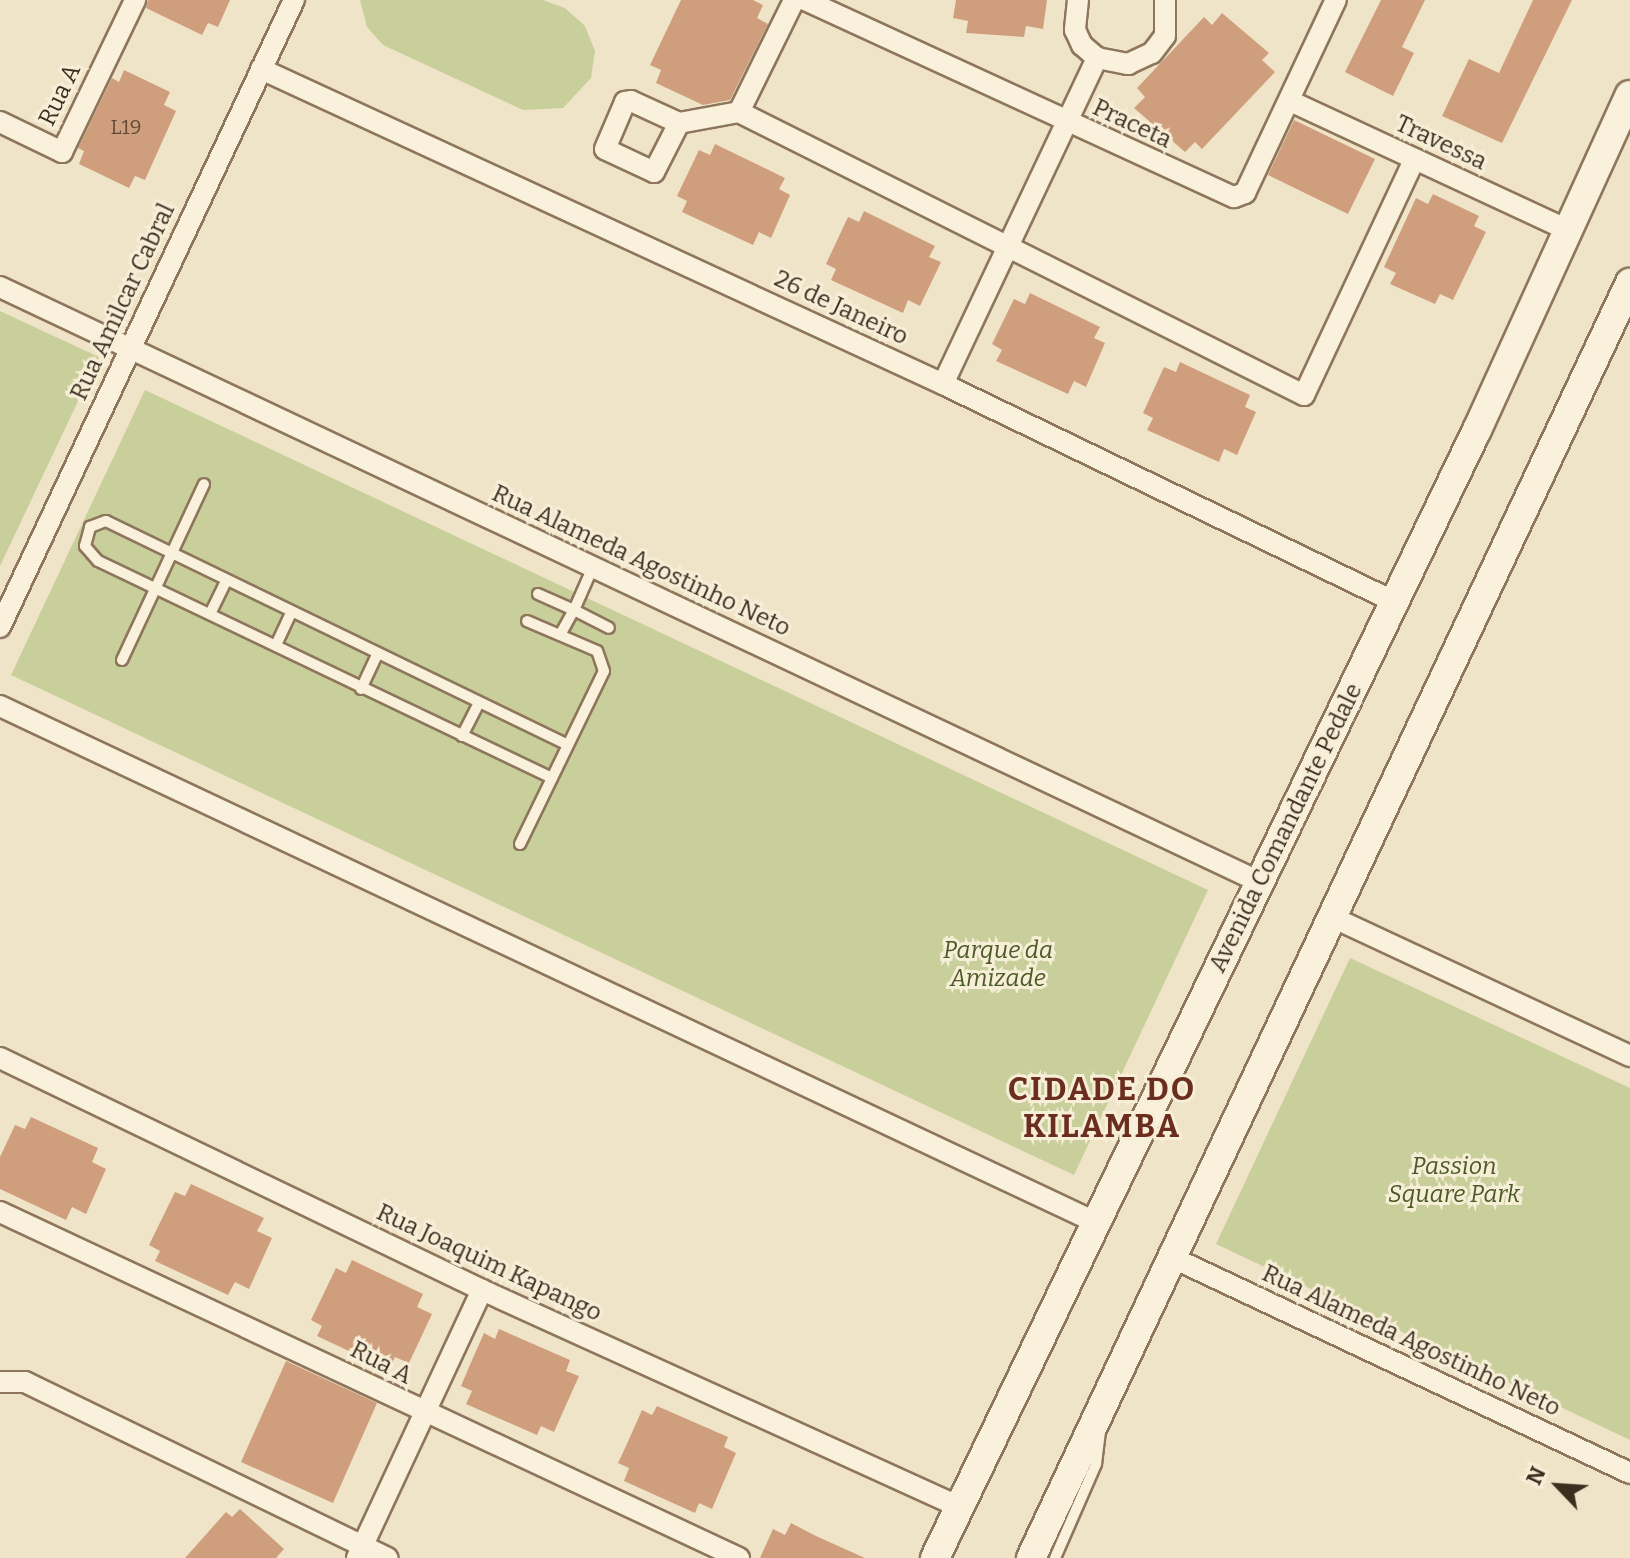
<!DOCTYPE html>
<style>
body{margin:0}
#map{position:relative;width:1630px;height:1558px;overflow:hidden;background:#f0e4c8;font-family:Bitter,serif}
div>[style]{position:absolute}
.green>*{inset:0;background:#c9cf9b}
.building>*{inset:0;background:#cf9f7d}
.roads{filter:drop-shadow(2px 0 #8d765c) drop-shadow(-2px 0 #8d765c) drop-shadow(0 2px #8d765c) drop-shadow(0 -2px #8d765c)}
.lane>*{height:10px;margin:-5px;padding:0 5px;transform-origin:5px;border-radius:5px;background:#faf1dc}
.street>*{height:20px;margin:-10px;padding:0 10px;transform-origin:10px;border-radius:10px;background:#faf1dc}
.secondary>*{height:28px;margin:-14px;padding:0 14px;transform-origin:14px;border-radius:14px;background:#faf1dc}
span{translate:-50% -50%;white-space:nowrap;text-align:center;line-height:1.15;-webkit-text-stroke:6px #f7eed8;paint-order:stroke}
.number-label{font-size:20px;color:#624a37}
.number-label span{-webkit-text-stroke-width:0}
.street-label{font-size:24px;color:#3d2e20}
.park-label{font-size:24px;color:#4d5a26;font-style:italic}
.district-label{font-size:32px;color:#6b2e1e;font-weight:700;letter-spacing:2px}
.north{position:absolute;left:1518px;top:1446px;width:80px;height:80px;-webkit-text-stroke:6px #f7eed8;paint-order:stroke;rotate:295deg;font-size:22px;font-weight:700;line-height:32px;text-align:center;color:#3d2e20}
.north::after{content:'';display:block;margin:auto;width:28px;height:36px;background:#3d2e20;clip-path:polygon(50% 0,100% 100%,50% 72%,0 100%)}
</style>
<div id="map">
<div class="green">
<i style="clip-path:polygon(360px 0,543px 0,565px 8px,585px 26px,595px 51px,591px 78px,563px 108px,523px 110px,383px 45px,367px 27px)"></i>
<i style="clip-path:polygon(0 311px,99px 357px,0 566px)"></i>
<i style="clip-path:polygon(145px 390px,1208px 890px,1074px 1175px,11px 675px)"></i>
<i style="clip-path:polygon(1350px 958px,1630px 1088px,1630px 1440px,1216px 1244px)"></i>
</div>
<div class="building">
<i style="clip-path:polygon(148px 0,230px 0,218px 27px,208px 23px,202px 35px,146px 8px)"></i>
<i style="clip-path:polygon(681px 0,753px 0,763px 5px,757px 18px,768px 24px,730px 100px,703px 105px,656px 83px,661px 70px,650px 65px)"></i>
<i style="clip-path:polygon(956px 0,1047px 0,1043px 29px,1026px 26px,1024px 37px,966px 33px,968px 21px,953px 18px)"></i>
<i style="clip-path:polygon(1381px 0,1425px 0,1402px 47px,1414px 53px,1393px 96px,1345px 72px)"></i>
<i style="clip-path:polygon(1533px 0,1572px 0,1502px 143px,1442px 116px,1469px 59px,1499px 73px)"></i>
<i style="clip-path:polygon(1222px 13px,1269px 53px,1262px 60px,1275px 72px,1202px 149px,1195px 142px,1185px 152px,1134px 108px,1145px 97px,1137px 88px,1204px 17px,1212px 25px)"></i>
<i style="clip-path:polygon(124px 70px,170px 92px,164px 105px,176px 111px,145px 180px,135px 176px,129px 188px,79px 164px,84px 151px,78px 148px,112px 78px,119px 82px)"></i>
<i style="clip-path:polygon(1294px 120px,1375px 159px,1348px 214px,1268px 175px)"></i>
<i style="clip-path:polygon(715px 144px,785px 178px,779px 189px,790px 195px,771px 238px,759px 232px,753px 245px,682px 212px,687px 201px,677px 196px,699px 150px,710px 155px)"></i>
<i style="clip-path:polygon(1433px 194px,1479px 216px,1474px 226px,1486px 232px,1453px 300px,1440px 294px,1435px 304px,1390px 284px,1396px 273px,1384px 267px,1416px 198px,1428px 204px)"></i>
<i style="clip-path:polygon(864px 211px,935px 246px,929px 257px,941px 262px,920px 306px,908px 300px,903px 313px,831px 280px,836px 269px,826px 264px,848px 217px,859px 222px)"></i>
<i style="clip-path:polygon(1030px 293px,1100px 327px,1094px 338px,1105px 343px,1086px 387px,1074px 381px,1068px 394px,996px 361px,1002px 350px,992px 344px,1014px 299px,1025px 304px)"></i>
<i style="clip-path:polygon(1180px 362px,1250px 395px,1245px 407px,1256px 412px,1237px 455px,1224px 449px,1219px 462px,1147px 430px,1153px 418px,1143px 413px,1164px 367px,1176px 372px)"></i>
<i style="clip-path:polygon(31px 1117px,98px 1148px,92px 1162px,106px 1169px,86px 1214px,72px 1207px,66px 1220px,0 1189px,0 1157px,15px 1125px,25px 1129px)"></i>
<i style="clip-path:polygon(191px 1184px,264px 1218px,257px 1231px,272px 1238px,249px 1289px,235px 1282px,228px 1295px,155px 1261px,160px 1251px,149px 1245px,175px 1192px,185px 1196px)"></i>
<i style="clip-path:polygon(352px 1260px,423px 1294px,417px 1307px,432px 1314px,409px 1363px,395px 1357px,389px 1370px,317px 1336px,322px 1326px,311px 1320px,336px 1268px,346px 1273px)"></i>
<i style="clip-path:polygon(499px 1329px,570px 1360px,566px 1371px,579px 1376px,554px 1432px,541px 1426px,537px 1435px,466px 1404px,472px 1391px,461px 1386px,469px 1367px,484px 1333px,495px 1339px)"></i>
<i style="clip-path:polygon(286px 1361px,377px 1403px,333px 1503px,241px 1462px)"></i>
<i style="clip-path:polygon(657px 1406px,728px 1437px,724px 1447px,736px 1453px,712px 1509px,699px 1503px,695px 1513px,624px 1481px,629px 1468px,618px 1463px,626px 1446px,642px 1410px,652px 1415px)"></i>
<i style="clip-path:polygon(240px 1509px,284px 1549px,276px 1558px,185px 1558px,226px 1512px,232px 1517px)"></i>
<i style="clip-path:polygon(791px 1523px,816px 1536px,865px 1558px,760px 1558px,773px 1529px,785px 1535px)"></i>
</div>
<div class="roads">
<div class="lane">
<i style="left:538px;top:594px;width:39px;rotate:24deg"></i>
<i style="left:574px;top:610px;width:47px;rotate:-66.2deg"></i>
<i style="left:210px;top:614px;width:37px;rotate:-64deg"></i>
<i style="left:560px;top:635px;width:29px;rotate:-61deg"></i>
<i style="left:574px;top:610px;width:39px;rotate:27deg"></i>
<i style="left:276px;top:645px;width:35px;rotate:-65deg"></i>
<i style="left:122px;top:660px;width:194px;rotate:-65deg"></i>
<i style="left:361px;top:689px;width:38px;rotate:-65deg"></i>
<i style="left:462px;top:736px;width:36px;rotate:-63deg"></i>
<i style="left:552px;top:778px;width:503px;rotate:-154.45deg"></i>
<i style="left:98px;top:561px;width:20px;rotate:-131deg"></i>
<i style="left:85px;top:546px;width:20px;rotate:-75deg"></i>
<i style="left:90px;top:527px;width:17px;rotate:-21deg"></i>
<i style="left:106px;top:521px;width:513px;rotate:25.87deg"></i>
<i style="left:520px;top:844px;width:192px;rotate:-64.1deg"></i>
<i style="left:604px;top:671px;width:21px;rotate:-109deg"></i>
<i style="left:597px;top:651px;width:76px;rotate:-156.8deg"></i>
<i style="left:1055px;top:1558px;width:103px;rotate:-66.4deg"></i>
<i style="left:1096px;top:1464px;width:35px;rotate:-83deg"></i>
</div>
<div class="street">
<i style="left:805px;top:0;width:472px;rotate:24.7deg"></i>
<i style="left:1234px;top:197px;width:12px;rotate:-20deg"></i>
<i style="left:1245px;top:193px;width:213px;rotate:-64.8deg"></i>
<i style="left:1078px;top:0;width:30px;rotate:96deg"></i>
<i style="left:1075px;top:30px;width:17px;rotate:65deg"></i>
<i style="left:1082px;top:45px;width:20px;rotate:41deg"></i>
<i style="left:1097px;top:58px;width:32px;rotate:11deg"></i>
<i style="left:1128px;top:64px;width:26px;rotate:-25deg"></i>
<i style="left:1152px;top:53px;width:21px;rotate:-53deg"></i>
<i style="left:1165px;top:36px;width:36px;rotate:-90deg"></i>
<i style="left:261px;top:69px;width:751px;rotate:24.79deg"></i>
<i style="left:943px;top:384px;width:502px;rotate:25.75deg"></i>
<i style="left:631px;top:101px;width:53px;rotate:24.6deg"></i>
<i style="left:679px;top:123px;width:55px;rotate:117deg"></i>
<i style="left:654px;top:172px;width:54px;rotate:-154.9deg"></i>
<i style="left:605px;top:149px;width:51px;rotate:-66.9deg"></i>
<i style="left:625px;top:102px;width:6px;rotate:-9deg"></i>
<i style="left:1290px;top:101px;width:309px;rotate:24.9deg"></i>
<i style="left:739px;top:112px;width:125px;rotate:-63.8deg"></i>
<i style="left:0;top:122px;width:69px;rotate:25.8deg"></i>
<i style="left:62px;top:152px;width:169px;rotate:-64.3deg"></i>
<i style="left:679px;top:123px;width:61px;rotate:-10.4deg"></i>
<i style="left:739px;top:112px;width:632px;rotate:26.61deg"></i>
<i style="left:1304px;top:395px;width:259px;rotate:-64.9deg"></i>
<i style="left:0;top:287px;width:1393px;rotate:25.28deg"></i>
<i style="left:943px;top:384px;width:361px;rotate:-64.7deg"></i>
<i style="left:0;top:627px;width:693px;rotate:-64.88deg"></i>
<i style="left:0;top:706px;width:1213px;rotate:25.23deg"></i>
<i style="left:1334px;top:918px;width:327px;rotate:25deg"></i>
<i style="left:0;top:1058px;width:535px;rotate:25.7deg"></i>
<i style="left:482px;top:1290px;width:525px;rotate:24.42deg"></i>
<i style="left:0;top:1212px;width:816px;rotate:25.09deg"></i>
<i style="left:1169px;top:1256px;width:510px;rotate:25.21deg"></i>
<i style="left:0;top:1382px;width:25px"></i>
<i style="left:25px;top:1382px;width:403px;rotate:25.9deg"></i>
<i style="left:357px;top:1558px;width:296px;rotate:-65deg"></i>
</div>
<div class="secondary">
<i style="left:935px;top:1558px;width:1251px;rotate:-64.34deg"></i>
<i style="left:1477px;top:430px;width:368px;rotate:-65.5deg"></i>
<i style="left:1031px;top:1558px;width:1409px;rotate:-64.84deg"></i>
</div>
</div>
<div class="number-label">
<span style="left:126px;top:127px">L19</span>
</div>
<div class="street-label">
<span style="left:60px;top:95px;rotate:-64deg">Rua A</span>
<span style="left:1132px;top:124px;rotate:25deg">Praceta</span>
<span style="left:1441px;top:143px;rotate:25deg">Travessa</span>
<span style="left:123px;top:302px;rotate:-65deg">Rua Amilcar Cabral</span>
<span style="left:841px;top:308px;rotate:25deg">26 de Janeiro</span>
<span style="left:641px;top:561px;rotate:25deg">Rua Alameda Agostinho Neto</span>
<span style="left:1286px;top:828px;rotate:-64deg">Avenida Comandante Pedale</span>
<span style="left:489px;top:1263px;rotate:25deg">Rua Joaquim Kapango</span>
<span style="left:1411px;top:1341px;rotate:25deg">Rua Alameda Agostinho Neto</span>
<span style="left:381px;top:1363px;rotate:27deg">Rua A</span>
</div>
<div class="park-label">
<span style="left:998px;top:965px">Parque da<br>Amizade</span>
<span style="left:1454px;top:1181px">Passion<br>Square Park</span>
</div>
<div class="district-label">
<span style="left:1102px;top:1108px">CIDADE DO<br>KILAMBA</span>
</div>
<div class="north">N</div>
</div>
